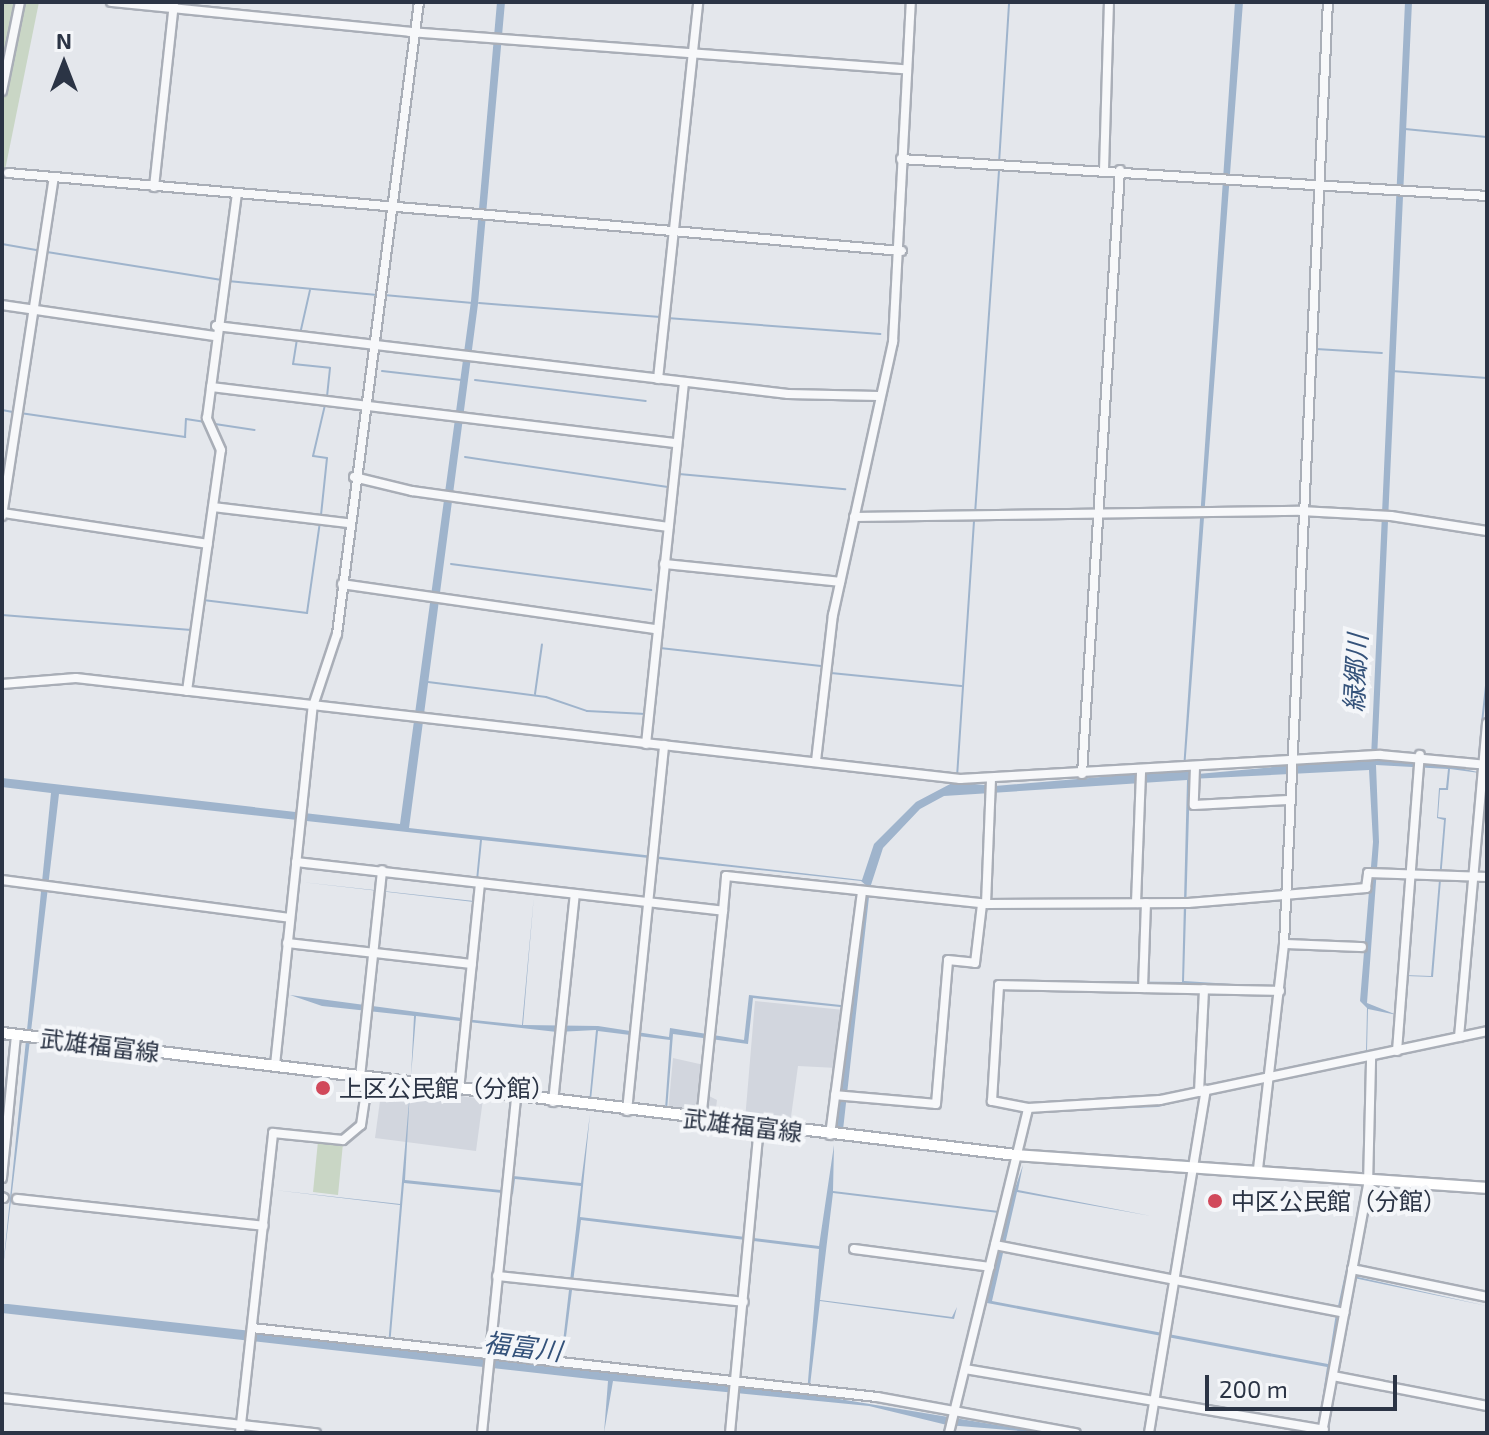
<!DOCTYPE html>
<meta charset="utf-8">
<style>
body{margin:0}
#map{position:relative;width:1489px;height:1435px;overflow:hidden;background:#e4e7ec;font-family:"Exo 2","Noto Sans JP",sans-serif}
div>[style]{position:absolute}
.built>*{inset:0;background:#d2d6de}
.green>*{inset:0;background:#c9d6c5}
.water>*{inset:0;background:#9fb4cc}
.stream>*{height:2px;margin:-1px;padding:0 1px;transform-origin:1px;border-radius:1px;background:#9fb4cc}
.roads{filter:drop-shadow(2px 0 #a9aeb7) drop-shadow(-2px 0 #a9aeb7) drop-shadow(0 2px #a9aeb7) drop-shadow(0 -2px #a9aeb7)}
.minor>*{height:8px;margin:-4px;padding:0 4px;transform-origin:4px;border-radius:4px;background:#f7f8fa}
.major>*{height:10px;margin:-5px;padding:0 5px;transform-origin:5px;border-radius:5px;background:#fff}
.dots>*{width:22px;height:22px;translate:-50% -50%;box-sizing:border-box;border:4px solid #f4f6f9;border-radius:50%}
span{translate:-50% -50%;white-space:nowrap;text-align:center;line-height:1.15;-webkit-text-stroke:8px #f4f6f9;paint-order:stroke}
.street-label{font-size:24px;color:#2b3445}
.poi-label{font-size:24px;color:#2b3445}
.left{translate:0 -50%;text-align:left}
.water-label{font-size:26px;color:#34527a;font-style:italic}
.frame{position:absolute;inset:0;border:4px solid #2b3445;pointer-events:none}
.north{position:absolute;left:24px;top:24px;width:80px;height:80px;-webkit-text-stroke:6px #f4f6f9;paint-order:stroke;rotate:0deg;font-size:22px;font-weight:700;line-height:32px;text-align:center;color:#2b3445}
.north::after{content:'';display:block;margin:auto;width:28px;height:36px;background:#2b3445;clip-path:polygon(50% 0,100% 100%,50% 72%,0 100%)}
.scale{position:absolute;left:1205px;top:1375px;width:192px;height:36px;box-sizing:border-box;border:4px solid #2b3445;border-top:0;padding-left:10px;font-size:24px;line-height:28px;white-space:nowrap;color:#2b3445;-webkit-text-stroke:6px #f4f6f9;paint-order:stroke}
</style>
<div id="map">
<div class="built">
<i style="clip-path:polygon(755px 1001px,844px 1010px,837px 1068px,798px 1066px,790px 1124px,745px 1120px)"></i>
<i style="clip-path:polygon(673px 1058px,704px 1065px,701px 1092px,717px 1100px,715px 1116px,668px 1112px)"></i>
<i style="clip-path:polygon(382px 1086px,483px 1099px,476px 1151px,375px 1138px)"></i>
</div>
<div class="green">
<i style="clip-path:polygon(2px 2px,39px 2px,2px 185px)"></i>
<i style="clip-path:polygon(318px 1141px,343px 1143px,338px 1195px,313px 1192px)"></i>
</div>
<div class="water">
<i style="clip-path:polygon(evenodd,497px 2px,505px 2px,478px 304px,409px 828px,862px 880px,874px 844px,916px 802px,954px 782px,995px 786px,1183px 770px,1235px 2px,1243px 2px,1185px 769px,1198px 774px,1371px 758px,1405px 2px,1412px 2px,1377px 759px,1423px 760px,1487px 774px,1450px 769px,1448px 790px,1440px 790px,1438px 817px,1446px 818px,1433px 977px,1406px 976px,1403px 992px,1404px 975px,1431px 976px,1444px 820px,1437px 818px,1439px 788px,1446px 788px,1448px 769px,1376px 765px,1379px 842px,1367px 1003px,1397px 1015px,1368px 1009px,1364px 1173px,1366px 1058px,1347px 1060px,1366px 1053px,1367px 1008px,1360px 1001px,1373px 842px,1369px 770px,1190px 779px,1184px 981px,1247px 985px,994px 980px,1182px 982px,1187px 780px,944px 796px,920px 809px,883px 848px,870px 888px,843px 1130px,1019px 1149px,1028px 1112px,1039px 1107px,1157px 1103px,1279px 1071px,1345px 1060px,1158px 1107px,1033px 1112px,1019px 1151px,589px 1103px,596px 1030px,557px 1032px,416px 1016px,411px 1076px,414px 1016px,322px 1006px,290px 995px,462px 1018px,474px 902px,301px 882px,474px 901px,480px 840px,59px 794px,2px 1277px,51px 793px,2px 787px,2px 778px,400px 824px,471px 301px,497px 2px,482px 840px,861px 881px,868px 887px,850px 1006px,749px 995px,744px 1040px,670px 1028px,669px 1037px,598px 1026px,523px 1025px,534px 895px,522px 1025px,464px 1019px,482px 840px,497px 2px,753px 998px,850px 1008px,835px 1126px,667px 1110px,673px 1034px,748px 1044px,753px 998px,497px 2px,598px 1031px,670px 1040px,665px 1109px,591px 1100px,598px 1031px)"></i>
<i style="clip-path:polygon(evenodd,410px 1090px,405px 1180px,510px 1191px,513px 1176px,581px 1183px,590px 1114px,580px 1217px,819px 1246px,834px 1145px,833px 1191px,1007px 1212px,1023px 1165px,1018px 1190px,1151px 1216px,1017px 1192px,992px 1301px,1328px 1364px,1337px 1307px,1190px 1281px,1338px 1306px,1364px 1186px,1349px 1275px,1487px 1306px,1349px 1277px,1317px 1433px,1327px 1367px,987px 1303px,1007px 1214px,833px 1193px,820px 1300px,952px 1317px,957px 1307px,954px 1319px,820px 1301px,809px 1394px,1045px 1433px,947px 1425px,869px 1406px,613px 1381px,604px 1433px,608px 1381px,2px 1313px,2px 1304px,8px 1304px,388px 1346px,400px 1205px,274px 1190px,400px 1204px,410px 1090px,515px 1179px,581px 1186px,560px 1368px,390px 1346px,404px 1183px,513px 1194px,515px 1179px,410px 1090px,581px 1220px,819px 1249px,807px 1393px,562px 1368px,581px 1220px)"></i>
</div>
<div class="stream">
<i style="left:1405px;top:129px;width:82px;rotate:5.6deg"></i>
<i style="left:999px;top:163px;width:161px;rotate:-86.4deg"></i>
<i style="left:2px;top:244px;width:39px;rotate:10deg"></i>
<i style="left:47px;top:252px;width:177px;rotate:9.1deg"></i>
<i style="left:228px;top:281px;width:150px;rotate:5.4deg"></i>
<i style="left:384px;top:295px;width:89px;rotate:5.1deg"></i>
<i style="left:479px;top:303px;width:182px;rotate:4.4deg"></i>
<i style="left:667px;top:318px;width:214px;rotate:4.3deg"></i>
<i style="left:300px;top:334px;width:45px;rotate:-77.2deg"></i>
<i style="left:297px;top:339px;width:25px;rotate:99deg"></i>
<i style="left:293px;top:364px;width:37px;rotate:6deg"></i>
<i style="left:330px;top:368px;width:31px;rotate:96deg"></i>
<i style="left:1316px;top:349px;width:66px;rotate:3.5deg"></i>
<i style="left:382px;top:371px;width:80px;rotate:6.5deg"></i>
<i style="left:1392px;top:371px;width:95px;rotate:4.2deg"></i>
<i style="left:475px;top:380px;width:172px;rotate:7deg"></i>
<i style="left:2px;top:410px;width:11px;rotate:10deg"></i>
<i style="left:20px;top:413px;width:167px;rotate:8.3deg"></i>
<i style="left:185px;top:437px;width:18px;rotate:-87deg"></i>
<i style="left:186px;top:419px;width:18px;rotate:9deg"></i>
<i style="left:215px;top:424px;width:40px;rotate:8.5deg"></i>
<i style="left:465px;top:457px;width:205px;rotate:8.4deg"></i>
<i style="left:668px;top:487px;width:15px;rotate:-74deg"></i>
<i style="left:679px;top:474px;width:167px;rotate:5.2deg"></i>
<i style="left:975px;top:514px;width:346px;rotate:-86deg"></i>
<i style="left:321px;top:515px;width:57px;rotate:-84deg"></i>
<i style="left:327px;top:458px;width:14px;rotate:-172deg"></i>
<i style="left:313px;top:456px;width:52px;rotate:-76.8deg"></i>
<i style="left:451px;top:564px;width:202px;rotate:7.4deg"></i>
<i style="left:203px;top:600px;width:105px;rotate:7.1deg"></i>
<i style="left:307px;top:613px;width:92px;rotate:-81.9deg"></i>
<i style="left:2px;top:615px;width:190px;rotate:4.5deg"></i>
<i style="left:660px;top:648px;width:162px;rotate:6.4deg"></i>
<i style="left:831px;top:673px;width:131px;rotate:5.7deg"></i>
<i style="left:428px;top:682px;width:119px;rotate:7.2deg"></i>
<i style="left:546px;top:697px;width:43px;rotate:18.9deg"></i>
<i style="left:587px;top:711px;width:59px;rotate:2.9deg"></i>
<i style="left:535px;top:694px;width:50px;rotate:-82deg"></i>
<i style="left:652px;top:715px;width:60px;rotate:-83.3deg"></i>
<i style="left:1482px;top:723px;width:47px;rotate:-83.9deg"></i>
<i style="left:957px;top:777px;width:258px;rotate:-86.2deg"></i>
</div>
<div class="roads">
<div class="minor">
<i style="left:111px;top:2px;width:301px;rotate:5.7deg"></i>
<i style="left:410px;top:32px;width:498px;rotate:4.3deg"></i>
<i style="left:2px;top:91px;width:91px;rotate:-78.6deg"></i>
<i style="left:901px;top:159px;width:587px;rotate:3.61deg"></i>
<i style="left:1104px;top:170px;width:168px;rotate:-88.3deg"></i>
<i style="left:8px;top:173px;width:897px;rotate:4.99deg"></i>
<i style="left:154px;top:187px;width:186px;rotate:-83.8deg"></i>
<i style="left:2px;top:305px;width:214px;rotate:8.3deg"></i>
<i style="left:216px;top:326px;width:576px;rotate:6.78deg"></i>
<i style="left:788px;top:394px;width:90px;rotate:1.3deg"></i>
<i style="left:658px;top:379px;width:379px;rotate:-83.9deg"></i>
<i style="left:211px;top:387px;width:469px;rotate:6.9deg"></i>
<i style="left:354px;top:477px;width:60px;rotate:13.6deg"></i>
<i style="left:412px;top:491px;width:259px;rotate:8deg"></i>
<i style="left:213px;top:507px;width:136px;rotate:6.8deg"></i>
<i style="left:3px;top:513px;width:207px;rotate:8.6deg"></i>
<i style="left:2px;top:516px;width:342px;rotate:-81.3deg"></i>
<i style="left:854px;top:517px;width:447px;rotate:-0.8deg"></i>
<i style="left:1301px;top:511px;width:90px;rotate:3.2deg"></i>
<i style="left:1391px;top:516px;width:97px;rotate:8.9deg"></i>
<i style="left:664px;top:564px;width:177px;rotate:5.8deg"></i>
<i style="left:342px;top:584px;width:317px;rotate:8.2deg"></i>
<i style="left:2px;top:684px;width:74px;rotate:-4.6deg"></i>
<i style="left:76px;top:678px;width:890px;rotate:6.52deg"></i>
<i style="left:960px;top:779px;width:421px;rotate:-3.3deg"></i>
<i style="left:1380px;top:755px;width:107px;rotate:5.3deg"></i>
<i style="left:187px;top:691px;width:243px;rotate:-82deg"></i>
<i style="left:221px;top:450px;width:35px;rotate:-114deg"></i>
<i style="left:207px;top:418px;width:226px;rotate:-82.4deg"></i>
<i style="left:646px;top:744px;width:363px;rotate:-84deg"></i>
<i style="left:816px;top:761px;width:147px;rotate:-83.4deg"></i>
<i style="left:833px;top:615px;width:280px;rotate:-77.6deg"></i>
<i style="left:893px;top:342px;width:340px;rotate:-87deg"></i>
<i style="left:1195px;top:767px;width:38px;rotate:92deg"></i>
<i style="left:1194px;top:805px;width:94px;rotate:-3deg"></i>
<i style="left:1082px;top:774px;width:605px;rotate:-86.4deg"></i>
<i style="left:296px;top:862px;width:430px;rotate:6.5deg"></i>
<i style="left:723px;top:911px;width:211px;rotate:96deg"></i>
<i style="left:2px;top:880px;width:290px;rotate:7.5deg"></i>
<i style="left:1136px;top:903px;width:133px;rotate:-87.8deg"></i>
<i style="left:986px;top:904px;width:125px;rotate:-87.7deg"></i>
<i style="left:723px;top:911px;width:35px;rotate:-85deg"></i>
<i style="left:726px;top:876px;width:262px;rotate:6.1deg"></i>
<i style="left:986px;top:904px;width:202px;rotate:-0.3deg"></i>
<i style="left:1188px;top:903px;width:179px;rotate:-4.8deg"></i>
<i style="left:1366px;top:888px;width:15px;rotate:-82deg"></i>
<i style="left:1368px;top:873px;width:119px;rotate:1.9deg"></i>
<i style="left:287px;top:943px;width:186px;rotate:6.5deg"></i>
<i style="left:1284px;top:944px;width:78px;rotate:2.2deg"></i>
<i style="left:1143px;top:988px;width:85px;rotate:-88deg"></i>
<i style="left:1459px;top:1037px;width:315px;rotate:-84.9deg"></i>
<i style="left:1397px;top:1051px;width:297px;rotate:-85.6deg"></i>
<i style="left:275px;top:1065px;width:361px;rotate:-84deg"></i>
<i style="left:313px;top:706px;width:76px;rotate:-71.6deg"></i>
<i style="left:337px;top:634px;width:637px;rotate:-82.61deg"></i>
<i style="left:360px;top:1077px;width:208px;rotate:-83.9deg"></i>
<i style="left:459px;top:1090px;width:208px;rotate:-84.2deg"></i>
<i style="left:1199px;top:1092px;width:103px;rotate:-87.2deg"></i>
<i style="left:835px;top:1095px;width:101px;rotate:5.1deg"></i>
<i style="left:936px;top:1104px;width:144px;rotate:-85.2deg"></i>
<i style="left:948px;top:960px;width:27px;rotate:6deg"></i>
<i style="left:975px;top:963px;width:59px;rotate:-83.2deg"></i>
<i style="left:553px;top:1102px;width:209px;rotate:-84deg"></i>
<i style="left:1028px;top:1108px;width:37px;rotate:-169deg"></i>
<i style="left:992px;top:1101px;width:116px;rotate:-86.5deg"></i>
<i style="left:999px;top:985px;width:281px;rotate:1.2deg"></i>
<i style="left:627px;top:1111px;width:368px;rotate:-84.2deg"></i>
<i style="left:830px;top:1135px;width:246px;rotate:-82.5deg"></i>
<i style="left:1258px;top:1169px;width:226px;rotate:-83.4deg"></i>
<i style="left:1284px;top:944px;width:943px;rotate:-87.33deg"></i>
<i style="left:2px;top:1178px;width:144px;rotate:-84.4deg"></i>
<i style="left:2px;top:1197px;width:2px;rotate:27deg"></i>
<i style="left:17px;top:1199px;width:248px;rotate:6.2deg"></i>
<i style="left:995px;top:1245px;width:356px;rotate:11deg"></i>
<i style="left:854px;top:1249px;width:137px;rotate:7.5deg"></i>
<i style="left:1352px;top:1269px;width:138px;rotate:11.7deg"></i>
<i style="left:497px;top:1276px;width:248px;rotate:6deg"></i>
<i style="left:252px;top:1328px;width:629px;rotate:6.3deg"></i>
<i style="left:877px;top:1397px;width:202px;rotate:10.3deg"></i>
<i style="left:965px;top:1369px;width:364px;rotate:9.6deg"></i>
<i style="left:1333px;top:1376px;width:157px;rotate:11deg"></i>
<i style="left:2px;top:1398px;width:316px;rotate:6.4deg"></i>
<i style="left:240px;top:1433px;width:302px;rotate:-83.7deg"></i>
<i style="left:273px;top:1133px;width:70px;rotate:5.7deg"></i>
<i style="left:343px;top:1140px;width:23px;rotate:-40deg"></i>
<i style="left:361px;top:1125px;width:48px;rotate:-81.5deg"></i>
<i style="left:482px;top:1433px;width:338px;rotate:-84.2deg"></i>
<i style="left:730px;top:1433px;width:306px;rotate:-84.6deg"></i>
<i style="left:949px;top:1433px;width:334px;rotate:-76.3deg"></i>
<i style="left:1028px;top:1108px;width:132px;rotate:-3.5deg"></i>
<i style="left:1160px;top:1100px;width:334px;rotate:-11.9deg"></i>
<i style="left:1149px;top:1433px;width:348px;rotate:-80.6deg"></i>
<i style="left:1322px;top:1433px;width:252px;rotate:-79.5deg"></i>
<i style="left:1368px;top:1185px;width:127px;rotate:-88.6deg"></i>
</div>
<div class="major">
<i style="left:2px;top:1033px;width:1021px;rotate:6.86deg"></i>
<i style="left:1016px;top:1155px;width:472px;rotate:4deg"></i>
</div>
</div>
<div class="dots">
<i style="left:323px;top:1088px;background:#d1495b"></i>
<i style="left:1215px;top:1201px;background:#d1495b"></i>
</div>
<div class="street-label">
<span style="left:100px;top:1045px;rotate:7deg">武雄福富線</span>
<span style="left:743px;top:1125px;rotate:7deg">武雄福富線</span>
</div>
<div class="poi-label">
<span class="left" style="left:339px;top:1088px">上区公民館（分館）</span>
<span class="left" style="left:1231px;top:1201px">中区公民館（分館）</span>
</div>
<div class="water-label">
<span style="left:1355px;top:673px;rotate:-87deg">緑郷川</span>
<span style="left:523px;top:1346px;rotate:7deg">福富川</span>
</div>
<div class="frame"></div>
<div class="north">N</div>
<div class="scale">200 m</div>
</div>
